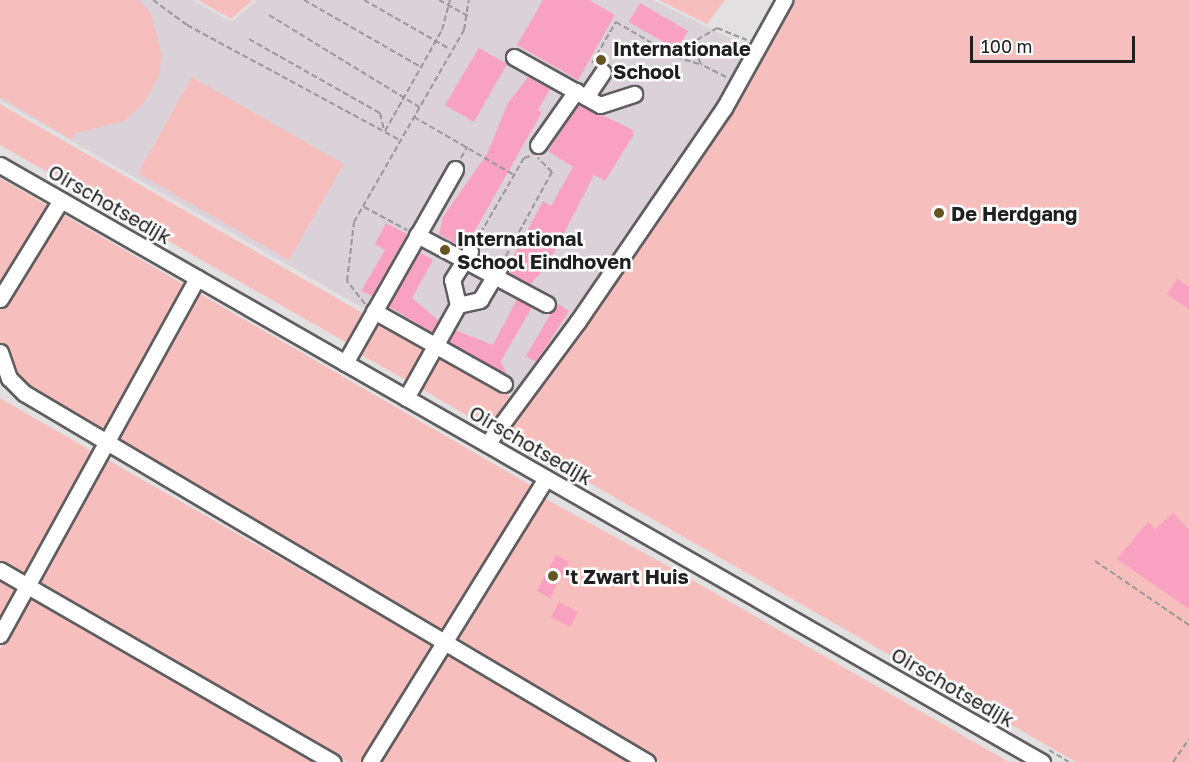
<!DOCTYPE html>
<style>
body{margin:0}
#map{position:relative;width:1189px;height:762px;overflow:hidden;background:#e3e0e2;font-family:"Golos Text",sans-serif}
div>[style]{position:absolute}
.built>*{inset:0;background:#dbd2d9}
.green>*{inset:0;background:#f6bfbd}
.building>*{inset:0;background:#f8a1c0}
.path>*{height:2px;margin-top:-1px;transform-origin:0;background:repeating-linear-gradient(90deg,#989697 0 6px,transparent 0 9px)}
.roads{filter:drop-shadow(2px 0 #5f5d5f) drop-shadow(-2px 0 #5f5d5f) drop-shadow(0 2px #5f5d5f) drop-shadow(0 -2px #5f5d5f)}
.minor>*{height:15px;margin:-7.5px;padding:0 7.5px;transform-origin:7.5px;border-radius:7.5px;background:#fff}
.dots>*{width:16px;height:16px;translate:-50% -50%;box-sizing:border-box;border:3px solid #fff;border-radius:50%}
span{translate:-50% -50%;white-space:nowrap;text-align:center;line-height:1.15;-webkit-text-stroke:5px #fff;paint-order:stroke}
.poi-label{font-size:20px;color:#212021;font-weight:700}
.left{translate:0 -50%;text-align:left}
.street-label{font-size:20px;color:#212021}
.scale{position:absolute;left:970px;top:36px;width:165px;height:27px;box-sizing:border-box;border:3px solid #212021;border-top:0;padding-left:8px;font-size:18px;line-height:21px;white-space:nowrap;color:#212021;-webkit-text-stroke:4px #fff;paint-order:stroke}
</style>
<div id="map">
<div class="built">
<i style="clip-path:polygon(0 0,193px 0,232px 22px,257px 0,653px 0,764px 55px,523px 400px,0 100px)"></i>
</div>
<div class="green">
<i style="clip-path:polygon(0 0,139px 0,151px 13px,162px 56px,159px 76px,144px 103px,125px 121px,76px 133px,72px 140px,0 97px)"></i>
<i style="clip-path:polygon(198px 0,253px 0,231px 19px)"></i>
<i style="clip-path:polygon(659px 0,725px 0,707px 24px)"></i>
<i style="clip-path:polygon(793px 0,1189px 0,1189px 762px,1076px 762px,499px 431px,717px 126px,766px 54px)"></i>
<i style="clip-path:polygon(192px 77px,344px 164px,289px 260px,138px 173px)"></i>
<i style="clip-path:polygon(0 104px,366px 315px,349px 344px,0 145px)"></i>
<i style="clip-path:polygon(0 178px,532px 486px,441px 632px,277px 539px,119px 438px,195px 294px,107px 431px,0 370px)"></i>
<i style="clip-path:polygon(378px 320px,425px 348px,410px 382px,358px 353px)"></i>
<i style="clip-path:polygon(439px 355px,510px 396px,488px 428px,417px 386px)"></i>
<i style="clip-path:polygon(0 398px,95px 453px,26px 574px,0 561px)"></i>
<i style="clip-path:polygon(108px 460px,432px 645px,361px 762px,348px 762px,37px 582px)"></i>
<i style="clip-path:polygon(546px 499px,666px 565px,1009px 762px,660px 762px,452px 642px,538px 502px)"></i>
<i style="clip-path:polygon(0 579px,18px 589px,0 623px)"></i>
<i style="clip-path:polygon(29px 596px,33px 597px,318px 762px,0 762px,0 649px)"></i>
<i style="clip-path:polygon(445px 653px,628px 758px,628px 762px,375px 762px)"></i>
</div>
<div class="building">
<i style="clip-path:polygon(543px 0,589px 0,615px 15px,578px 80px,517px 45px)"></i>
<i style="clip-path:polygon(640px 3px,688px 31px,677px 50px,629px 22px)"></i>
<i style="clip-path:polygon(479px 48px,507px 64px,474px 122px,445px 105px)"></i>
<i style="clip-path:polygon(528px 77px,550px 89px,538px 110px,542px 112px,473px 234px,468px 232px,460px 246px,439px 234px,443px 217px,487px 154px,508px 103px)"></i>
<i style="clip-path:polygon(579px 104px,633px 130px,633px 136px,605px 181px,594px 175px,547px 266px,531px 284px,509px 273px,517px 259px,513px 257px,543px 201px,551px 206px,573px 167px,548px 151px)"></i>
<i style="clip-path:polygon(386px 223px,407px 234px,372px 296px,361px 291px,385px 250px,375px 244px)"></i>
<i style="clip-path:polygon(419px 252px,433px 260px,412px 298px,438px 320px,432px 332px,388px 306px)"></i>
<i style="clip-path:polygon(1177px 279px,1189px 287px,1189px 309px,1167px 294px)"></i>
<i style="clip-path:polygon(517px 299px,532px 307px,501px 361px,507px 375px,449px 342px,455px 330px,493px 345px)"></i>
<i style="clip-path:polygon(557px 303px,569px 311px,536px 362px,526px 356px)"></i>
<i style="clip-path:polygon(1173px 513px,1189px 530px,1189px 609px,1117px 559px,1148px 522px,1155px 529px)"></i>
<i style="clip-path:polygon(556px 555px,569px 562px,550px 598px,537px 591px)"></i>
<i style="clip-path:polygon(559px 602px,578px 612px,570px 627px,551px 617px)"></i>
</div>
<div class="path">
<i style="left:153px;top:0;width:42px;rotate:36.3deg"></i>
<i style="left:187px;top:25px;width:242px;rotate:28.4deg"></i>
<i style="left:304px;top:0;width:135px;rotate:29.8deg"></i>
<i style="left:364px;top:0;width:99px;rotate:29.7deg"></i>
<i style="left:439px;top:0;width:33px;rotate:29deg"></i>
<i style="left:269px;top:15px;width:176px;rotate:31.5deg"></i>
<i style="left:249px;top:39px;width:150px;rotate:29.5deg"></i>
<i style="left:380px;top:113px;width:17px;rotate:77deg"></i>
<i style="left:592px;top:63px;width:48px;rotate:-59.7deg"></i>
<i style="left:616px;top:22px;width:69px;rotate:30.3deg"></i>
<i style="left:676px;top:57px;width:24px;rotate:17deg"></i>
<i style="left:726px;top:77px;width:28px;rotate:-153deg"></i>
<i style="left:701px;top:64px;width:13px;rotate:-117deg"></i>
<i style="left:695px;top:52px;width:12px;rotate:-81deg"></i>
<i style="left:697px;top:40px;width:23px;rotate:-31deg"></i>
<i style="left:717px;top:28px;width:32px;rotate:22deg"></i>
<i style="left:414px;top:117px;width:116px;rotate:30.1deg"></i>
<i style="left:385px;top:131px;width:116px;rotate:-60.6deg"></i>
<i style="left:442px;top:30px;width:31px;rotate:-75deg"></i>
<i style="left:461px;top:158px;width:13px;rotate:-61deg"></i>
<i style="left:364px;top:207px;width:49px;rotate:28.1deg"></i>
<i style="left:476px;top:241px;width:96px;rotate:-60deg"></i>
<i style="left:524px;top:158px;width:9px;rotate:-18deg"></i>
<i style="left:506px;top:256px;width:96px;rotate:-61.3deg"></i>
<i style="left:552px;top:172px;width:20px;rotate:-135deg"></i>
<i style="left:365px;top:304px;width:29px;rotate:-128deg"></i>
<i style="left:347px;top:281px;width:59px;rotate:-83.2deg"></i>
<i style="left:354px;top:222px;width:221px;rotate:-60.2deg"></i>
<i style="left:464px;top:30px;width:30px;rotate:-81deg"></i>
<i style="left:1095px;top:561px;width:114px;rotate:34.2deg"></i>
<i style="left:1049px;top:750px;width:23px;rotate:31deg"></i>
<i style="left:1173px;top:762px;width:28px;rotate:-55deg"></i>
</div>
<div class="roads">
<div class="minor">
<i style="left:514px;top:57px;width:98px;rotate:29.2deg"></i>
<i style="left:600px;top:105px;width:36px;rotate:-18deg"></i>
<i style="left:586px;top:97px;width:30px;rotate:-56deg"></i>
<i style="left:538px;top:145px;width:66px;rotate:-54.9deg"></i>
<i style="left:0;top:165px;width:1201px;rotate:29.81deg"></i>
<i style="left:417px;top:235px;width:147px;rotate:28deg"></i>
<i style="left:0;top:299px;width:116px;rotate:-58.4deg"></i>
<i style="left:458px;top:305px;width:23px;rotate:-13deg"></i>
<i style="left:480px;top:300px;width:37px;rotate:-59deg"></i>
<i style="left:374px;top:311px;width:149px;rotate:29.3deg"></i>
<i style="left:0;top:352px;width:28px;rotate:71deg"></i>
<i style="left:9px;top:378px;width:21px;rotate:45deg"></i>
<i style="left:24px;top:393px;width:724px;rotate:30.64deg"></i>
<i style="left:345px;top:363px;width:223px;rotate:-60.4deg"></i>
<i style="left:406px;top:398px;width:107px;rotate:-60.8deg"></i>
<i style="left:458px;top:305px;width:26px;rotate:-103deg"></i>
<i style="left:452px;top:280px;width:34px;rotate:-58deg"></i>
<i style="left:487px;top:444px;width:153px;rotate:-53.5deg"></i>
<i style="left:578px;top:321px;width:258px;rotate:-55.6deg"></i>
<i style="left:724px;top:108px;width:124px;rotate:-60.9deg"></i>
<i style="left:0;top:570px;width:384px;rotate:30deg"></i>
<i style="left:0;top:635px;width:408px;rotate:-61.1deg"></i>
<i style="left:370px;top:762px;width:334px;rotate:-58.2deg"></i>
</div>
</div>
<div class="dots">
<i style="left:601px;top:60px;background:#665523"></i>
<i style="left:939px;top:213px;background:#665523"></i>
<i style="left:445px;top:250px;background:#665523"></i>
<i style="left:553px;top:576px;background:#665523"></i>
</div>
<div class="poi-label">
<span class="left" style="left:613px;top:60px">Internationale<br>School</span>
<span class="left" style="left:951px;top:213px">De Herdgang</span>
<span class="left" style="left:457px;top:250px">International<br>School Eindhoven</span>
<span class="left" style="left:565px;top:576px">'t Zwart Huis</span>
</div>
<div class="street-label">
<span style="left:110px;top:204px;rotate:30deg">Oirschotsedijk</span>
<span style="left:531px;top:445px;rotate:30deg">Oirschotsedijk</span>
<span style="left:953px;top:687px;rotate:30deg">Oirschotsedijk</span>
</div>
<div class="scale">100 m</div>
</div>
